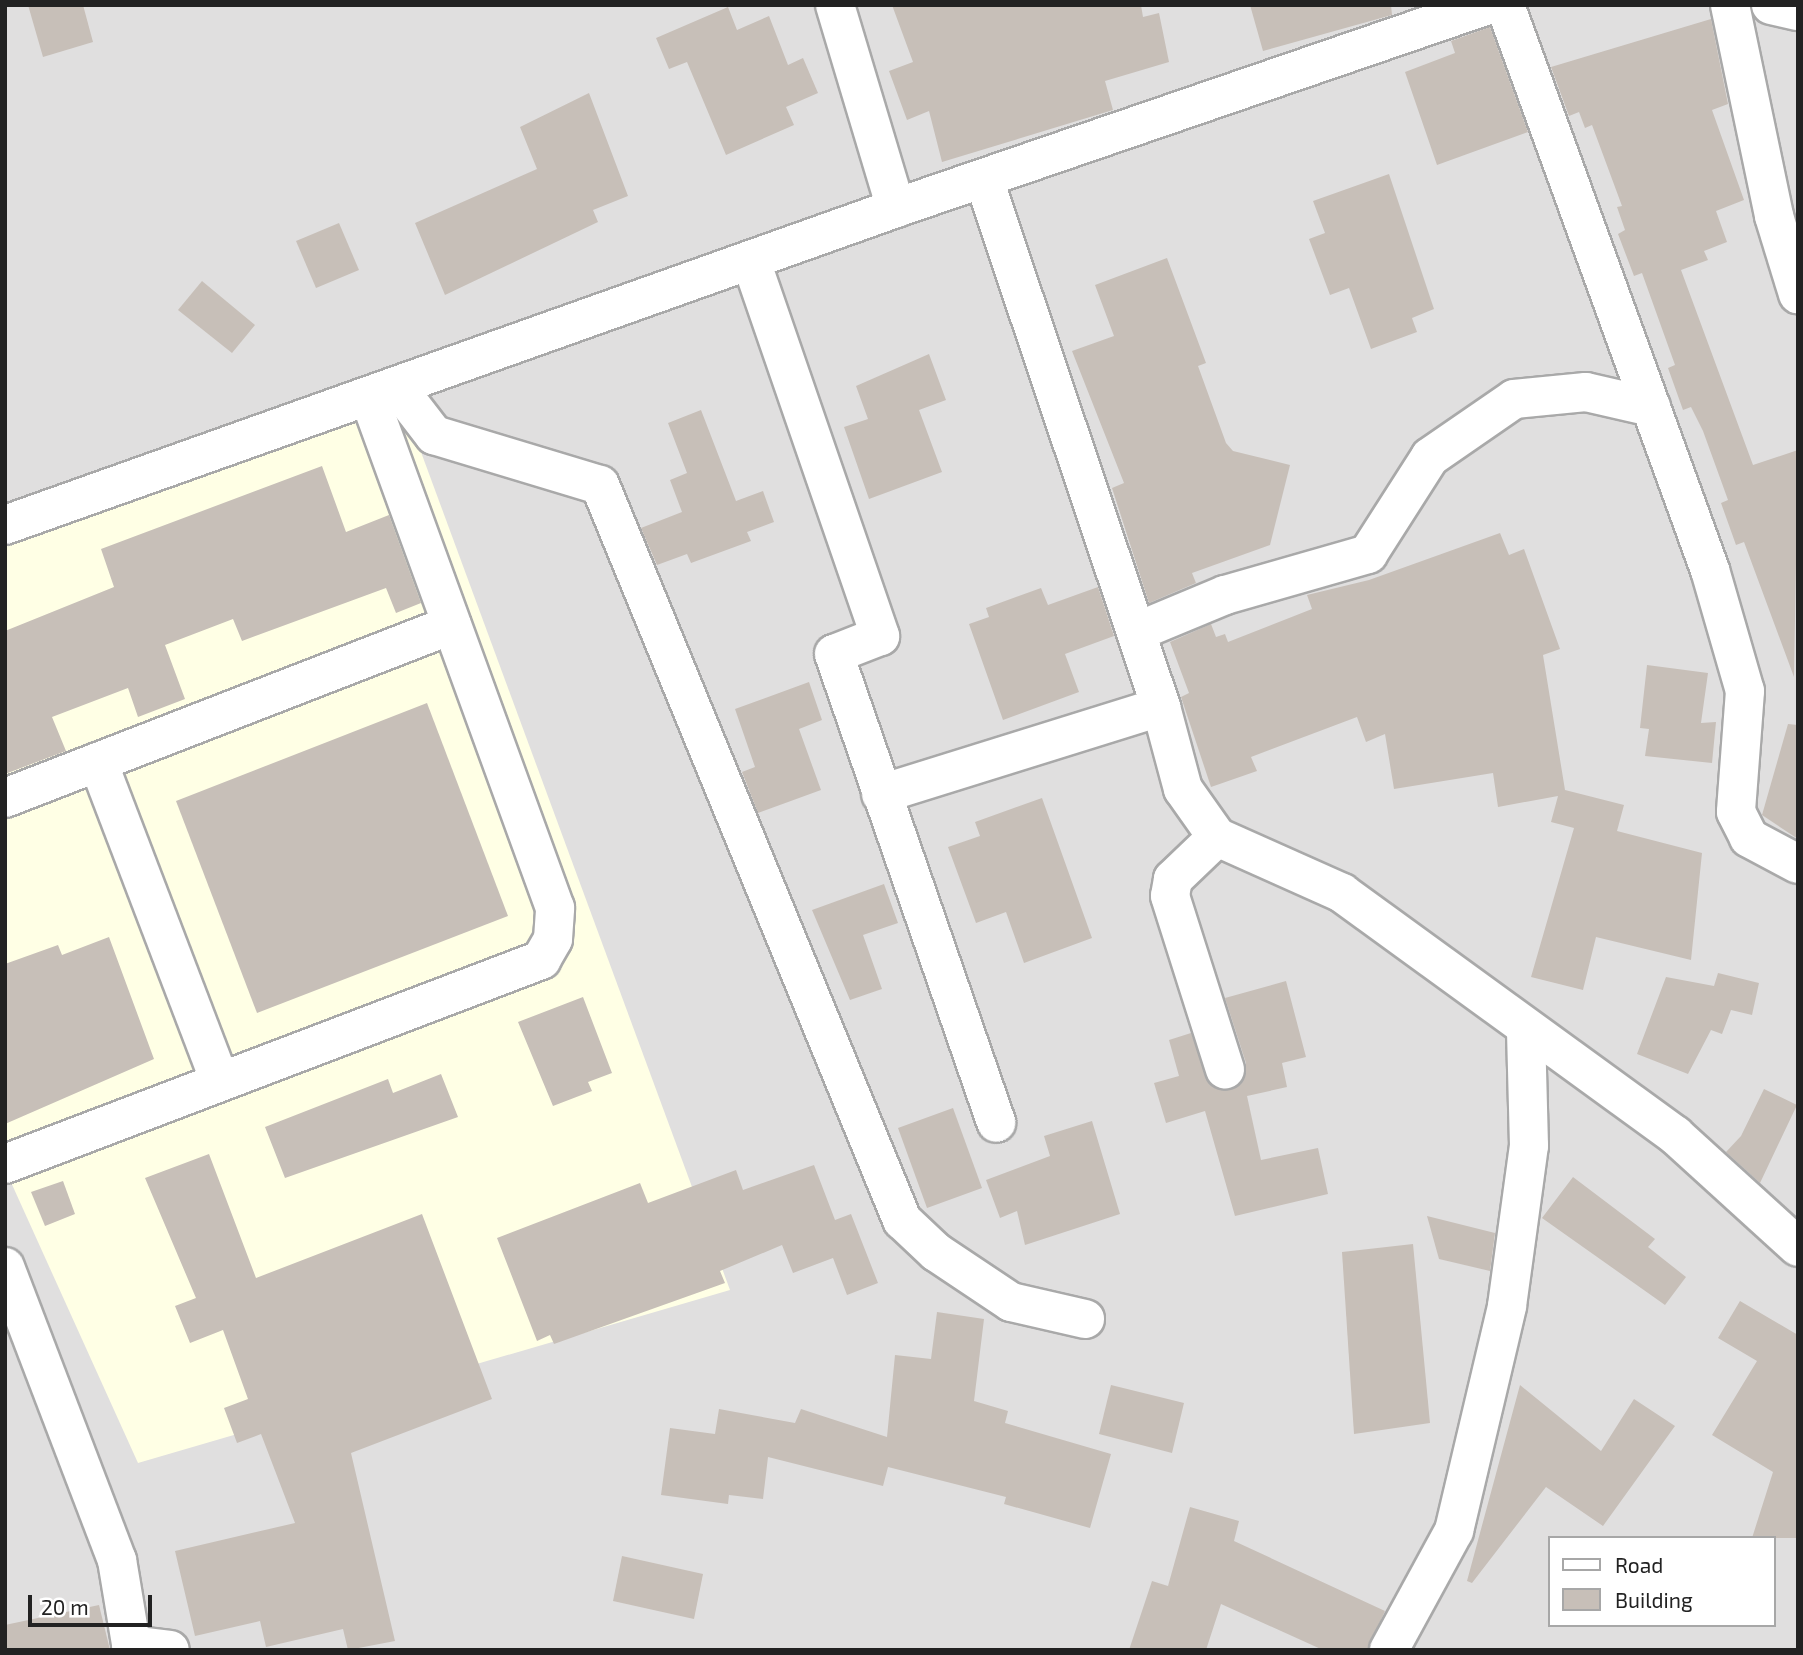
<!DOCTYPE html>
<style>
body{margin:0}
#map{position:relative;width:1803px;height:1655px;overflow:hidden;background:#f2efe9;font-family:"Exo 2",sans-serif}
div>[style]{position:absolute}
.residential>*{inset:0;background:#e0dfdf}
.education>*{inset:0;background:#ffffe5}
.building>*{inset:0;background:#c7bfb8}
.roads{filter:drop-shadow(2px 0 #a9a9a9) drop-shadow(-2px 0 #a9a9a9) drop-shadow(0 2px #a9a9a9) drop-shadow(0 -2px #a9a9a9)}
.minor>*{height:38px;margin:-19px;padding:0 19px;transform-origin:19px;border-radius:19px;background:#fff}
span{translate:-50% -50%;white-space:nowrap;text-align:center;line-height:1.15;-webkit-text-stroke:6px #fff;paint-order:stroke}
.frame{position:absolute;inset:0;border:7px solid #222;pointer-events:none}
.legend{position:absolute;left:1548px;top:1536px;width:228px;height:91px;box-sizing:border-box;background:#fff;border:2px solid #a7a7a7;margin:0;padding:9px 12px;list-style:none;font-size:21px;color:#222}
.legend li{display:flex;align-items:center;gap:14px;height:35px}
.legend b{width:35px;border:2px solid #a7a7a7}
.scale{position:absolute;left:28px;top:1595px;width:124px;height:32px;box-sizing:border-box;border:4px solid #222;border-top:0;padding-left:9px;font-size:21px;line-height:24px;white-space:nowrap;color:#222;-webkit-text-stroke:5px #fff;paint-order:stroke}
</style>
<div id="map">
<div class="residential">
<i style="clip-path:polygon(evenodd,5px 5px,1798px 5px,1798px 1650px,5px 1650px,5px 5px,1549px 1538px,1773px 1538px,1773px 1625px,1549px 1625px,1549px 1538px)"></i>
</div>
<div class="education">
<i style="clip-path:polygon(397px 387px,730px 1290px,138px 1463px,5px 1169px,5px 525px)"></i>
</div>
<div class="building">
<i style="clip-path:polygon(28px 5px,83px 5px,93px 42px,43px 57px)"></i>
<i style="clip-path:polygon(892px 5px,1141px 5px,1143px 17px,1159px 13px,1169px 62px,1105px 81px,1113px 110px,942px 162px,929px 111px,907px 120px,889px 71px,913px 62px)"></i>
<i style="clip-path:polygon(1250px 5px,1391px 5px,1392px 15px,1263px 51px)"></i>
<i style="clip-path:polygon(728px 7px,737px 30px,769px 16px,788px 65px,803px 58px,818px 93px,786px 107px,794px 125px,726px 155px,687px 62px,669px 69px,656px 38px)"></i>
<i style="clip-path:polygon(1711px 19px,1728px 104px,1712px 110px,1744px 200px,1716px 211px,1727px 242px,1704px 251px,1708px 260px,1681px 270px,1753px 465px,1798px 450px,1794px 677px,1744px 542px,1736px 545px,1721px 503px,1728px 500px,1703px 431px,1691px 407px,1683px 410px,1668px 368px,1675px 365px,1642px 273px,1634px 276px,1618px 234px,1625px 230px,1617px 207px,1622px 206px,1592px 125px,1585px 128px,1579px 112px,1569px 116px,1551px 67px)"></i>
<i style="clip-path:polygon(1490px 27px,1528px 132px,1437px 165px,1405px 72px,1455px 53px,1451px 41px)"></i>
<i style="clip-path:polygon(589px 93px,628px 196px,593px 210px,598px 222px,445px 295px,415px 223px,537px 169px,520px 127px)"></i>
<i style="clip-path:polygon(1389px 174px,1434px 309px,1412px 318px,1417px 332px,1371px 349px,1349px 288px,1330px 295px,1309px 239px,1325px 233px,1313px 201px)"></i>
<i style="clip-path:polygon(339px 223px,359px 270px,316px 288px,296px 241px)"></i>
<i style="clip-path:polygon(1167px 258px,1206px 363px,1198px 366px,1226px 443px,1233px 451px,1290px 465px,1270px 545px,1192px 573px,1196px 583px,1149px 603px,1112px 488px,1124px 483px,1072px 351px,1114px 336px,1095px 285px)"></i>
<i style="clip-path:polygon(202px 281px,255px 325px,232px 353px,178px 310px)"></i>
<i style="clip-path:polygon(929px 354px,946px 400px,919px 410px,942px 472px,869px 499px,844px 427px,868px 419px,856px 386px)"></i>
<i style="clip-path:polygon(701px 410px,736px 501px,763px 491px,774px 522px,747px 532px,751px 541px,691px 563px,687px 554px,657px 565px,641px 528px,682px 512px,670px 480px,687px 473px,668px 423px)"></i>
<i style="clip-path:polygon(322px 466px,346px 532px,389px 515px,421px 603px,396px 613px,386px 588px,242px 641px,233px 619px,165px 645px,185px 699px,138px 717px,128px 688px,52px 717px,66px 751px,5px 774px,5px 631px,114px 587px,101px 549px)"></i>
<i style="clip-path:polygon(1500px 533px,1509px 555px,1524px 549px,1560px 649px,1543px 655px,1565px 790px,1624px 805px,1617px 831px,1702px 853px,1691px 960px,1596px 937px,1583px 990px,1531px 977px,1574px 828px,1551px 822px,1558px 796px,1498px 807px,1493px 773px,1394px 789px,1385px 734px,1366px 742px,1357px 717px,1251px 757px,1257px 771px,1211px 787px,1181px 697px,1189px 693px,1170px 642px,1211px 624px,1216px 637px,1225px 634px,1228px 642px,1312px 609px,1307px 595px,1369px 580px)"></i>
<i style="clip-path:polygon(1098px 587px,1114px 636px,1065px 654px,1079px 692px,1003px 720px,969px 624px,989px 617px,986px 608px,1041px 588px,1048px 605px)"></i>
<i style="clip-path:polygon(1647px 665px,1708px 673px,1701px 723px,1716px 722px,1712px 763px,1645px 756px,1649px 729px,1640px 728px)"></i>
<i style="clip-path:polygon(809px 682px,822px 720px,799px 729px,821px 790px,758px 813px,742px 772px,755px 767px,735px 709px)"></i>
<i style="clip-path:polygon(427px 703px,508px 916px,257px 1013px,176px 801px)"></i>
<i style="clip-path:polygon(1788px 724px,1798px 725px,1798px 839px,1762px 815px)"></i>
<i style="clip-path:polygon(1042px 798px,1092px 938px,1024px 963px,1006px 912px,976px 923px,948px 847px,980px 836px,975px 822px)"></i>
<i style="clip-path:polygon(884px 884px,898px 923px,863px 935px,882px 989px,850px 1000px,812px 910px)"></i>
<i style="clip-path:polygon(109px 937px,154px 1059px,5px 1124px,5px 964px,58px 945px,62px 955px)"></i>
<i style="clip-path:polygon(1718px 973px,1759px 983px,1752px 1015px,1731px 1010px,1722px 1034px,1711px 1030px,1688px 1074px,1637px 1054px,1666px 977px,1714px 986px)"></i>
<i style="clip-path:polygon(1286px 981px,1306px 1057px,1282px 1063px,1287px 1087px,1247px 1096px,1261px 1160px,1318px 1148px,1328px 1194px,1235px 1216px,1205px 1111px,1166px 1123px,1154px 1083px,1179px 1076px,1169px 1040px,1191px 1033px,1210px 1085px,1221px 1090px,1241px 1084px,1246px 1063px,1225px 998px)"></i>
<i style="clip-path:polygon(583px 997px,612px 1073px,588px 1082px,592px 1091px,553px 1106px,518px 1022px)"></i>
<i style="clip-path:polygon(441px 1074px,458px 1117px,285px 1178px,265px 1127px,388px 1079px,393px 1093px)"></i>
<i style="clip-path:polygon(1764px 1089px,1797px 1105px,1760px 1183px,1726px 1152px,1741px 1136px)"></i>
<i style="clip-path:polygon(953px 1108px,982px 1188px,927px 1208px,898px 1128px)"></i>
<i style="clip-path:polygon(1092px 1121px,1120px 1214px,1025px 1245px,1017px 1211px,1000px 1218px,986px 1180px,1050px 1156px,1044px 1136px)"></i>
<i style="clip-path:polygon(209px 1154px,256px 1278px,422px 1214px,492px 1399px,351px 1453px,395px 1641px,348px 1650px,343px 1629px,266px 1647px,260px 1621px,195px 1636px,175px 1551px,295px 1523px,261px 1434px,237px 1443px,224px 1408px,248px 1399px,223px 1330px,190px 1343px,175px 1306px,196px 1298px,145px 1178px)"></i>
<i style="clip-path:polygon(814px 1165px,835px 1220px,851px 1214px,878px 1283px,847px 1295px,833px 1258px,793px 1273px,782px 1245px,720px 1271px,725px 1283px,554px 1344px,550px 1335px,537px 1341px,497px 1238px,640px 1183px,648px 1203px,736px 1170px,743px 1190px)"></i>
<i style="clip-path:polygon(1573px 1177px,1655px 1239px,1648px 1247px,1686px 1277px,1665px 1305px,1542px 1218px)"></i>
<i style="clip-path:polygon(63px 1181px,75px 1214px,45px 1226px,31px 1192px)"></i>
<i style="clip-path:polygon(1427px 1216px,1495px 1233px,1490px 1271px,1439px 1259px)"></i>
<i style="clip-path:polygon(1413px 1244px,1430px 1423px,1354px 1434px,1342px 1252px)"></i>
<i style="clip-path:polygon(1740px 1301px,1798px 1335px,1798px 1538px,1752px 1538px,1773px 1472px,1712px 1435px,1757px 1361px,1718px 1338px)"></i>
<i style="clip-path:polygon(937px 1312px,984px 1319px,974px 1401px,1008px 1411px,1005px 1423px,1111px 1454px,1090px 1528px,1004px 1504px,1006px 1497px,888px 1467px,883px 1486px,768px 1457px,763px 1499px,729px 1495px,728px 1504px,661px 1495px,670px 1428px,715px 1434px,719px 1409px,795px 1423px,801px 1409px,887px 1437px,895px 1355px,931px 1359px)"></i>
<i style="clip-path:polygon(1111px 1385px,1184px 1403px,1172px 1453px,1099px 1434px)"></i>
<i style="clip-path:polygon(1520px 1385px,1601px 1451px,1634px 1399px,1675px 1426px,1603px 1526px,1546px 1487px,1472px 1583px,1467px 1581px)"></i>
<i style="clip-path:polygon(1190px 1507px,1239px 1521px,1234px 1541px,1385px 1611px,1367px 1650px,1323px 1650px,1221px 1604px,1206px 1650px,1129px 1650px,1152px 1581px,1168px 1586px)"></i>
<i style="clip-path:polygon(622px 1556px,703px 1574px,694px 1619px,613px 1601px)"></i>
<i style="clip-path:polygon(99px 1605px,110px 1650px,5px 1650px,5px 1625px)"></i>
</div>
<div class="roads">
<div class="minor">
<i style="left:835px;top:5px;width:212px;rotate:73.3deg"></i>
<i style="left:1505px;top:5px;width:601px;rotate:70.06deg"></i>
<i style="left:1710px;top:570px;width:126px;rotate:73.9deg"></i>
<i style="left:1745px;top:691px;width:121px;rotate:94.3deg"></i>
<i style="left:1736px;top:812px;width:29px;rotate:63deg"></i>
<i style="left:1749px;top:838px;width:55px;rotate:28deg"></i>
<i style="left:1730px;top:5px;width:216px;rotate:78.2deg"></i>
<i style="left:1774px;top:216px;width:82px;rotate:72.9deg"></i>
<i style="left:1771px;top:5px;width:28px;rotate:13deg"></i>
<i style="left:984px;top:180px;width:556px;rotate:71.43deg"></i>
<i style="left:1161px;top:707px;width:85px;rotate:75deg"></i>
<i style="left:1183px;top:789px;width:59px;rotate:54.7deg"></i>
<i style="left:1217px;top:837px;width:137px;rotate:24.1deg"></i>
<i style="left:1342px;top:893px;width:412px;rotate:36deg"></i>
<i style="left:1675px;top:1135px;width:166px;rotate:42.3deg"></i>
<i style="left:751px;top:261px;width:397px;rotate:71deg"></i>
<i style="left:880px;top:636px;width:49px;rotate:158.6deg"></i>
<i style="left:834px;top:654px;width:496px;rotate:70.9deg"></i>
<i style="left:397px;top:387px;width:61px;rotate:52.4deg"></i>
<i style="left:434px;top:435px;width:173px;rotate:16.8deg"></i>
<i style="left:600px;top:485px;width:795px;rotate:67.66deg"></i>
<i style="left:902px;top:1220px;width:47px;rotate:43.3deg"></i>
<i style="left:936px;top:1252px;width:90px;rotate:33.7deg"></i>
<i style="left:1011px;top:1302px;width:76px;rotate:12.9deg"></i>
<i style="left:5px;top:525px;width:946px;rotate:-19.58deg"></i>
<i style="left:896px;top:208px;width:626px;rotate:-18.93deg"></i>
<i style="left:1136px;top:632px;width:96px;rotate:-22.6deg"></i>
<i style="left:1225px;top:595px;width:149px;rotate:-16deg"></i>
<i style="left:1368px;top:554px;width:115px;rotate:-57.4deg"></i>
<i style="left:1430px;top:457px;width:102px;rotate:-34.6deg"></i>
<i style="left:1514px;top:399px;width:72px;rotate:-5.6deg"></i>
<i style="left:1586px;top:392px;width:67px;rotate:13deg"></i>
<i style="left:98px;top:762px;width:342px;rotate:69.1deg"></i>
<i style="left:881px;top:794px;width:293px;rotate:-17.3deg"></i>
<i style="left:5px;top:798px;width:479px;rotate:-21.2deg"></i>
<i style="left:1217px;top:837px;width:61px;rotate:136.3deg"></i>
<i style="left:1173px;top:879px;width:17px;rotate:100deg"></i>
<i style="left:1170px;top:896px;width:182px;rotate:72.4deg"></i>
<i style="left:5px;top:1164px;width:574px;rotate:-20.84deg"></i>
<i style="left:541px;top:960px;width:24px;rotate:-60deg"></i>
<i style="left:553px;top:939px;width:31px;rotate:-86deg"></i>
<i style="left:555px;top:908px;width:544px;rotate:-110deg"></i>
<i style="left:5px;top:1267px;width:314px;rotate:69.1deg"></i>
<i style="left:117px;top:1560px;width:91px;rotate:80.5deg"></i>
<i style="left:131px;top:1645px;width:39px;rotate:7deg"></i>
<i style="left:1389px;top:1650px;width:136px;rotate:-61.4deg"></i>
<i style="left:1454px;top:1531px;width:231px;rotate:-76.7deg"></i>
<i style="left:1507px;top:1306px;width:162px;rotate:-82.2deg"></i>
<i style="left:1529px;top:1146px;width:117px;rotate:-91.5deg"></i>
</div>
</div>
<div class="frame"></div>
<ul class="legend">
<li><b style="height:9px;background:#fff"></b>Road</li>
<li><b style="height:19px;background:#c7bfb8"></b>Building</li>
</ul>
<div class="scale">20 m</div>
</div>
